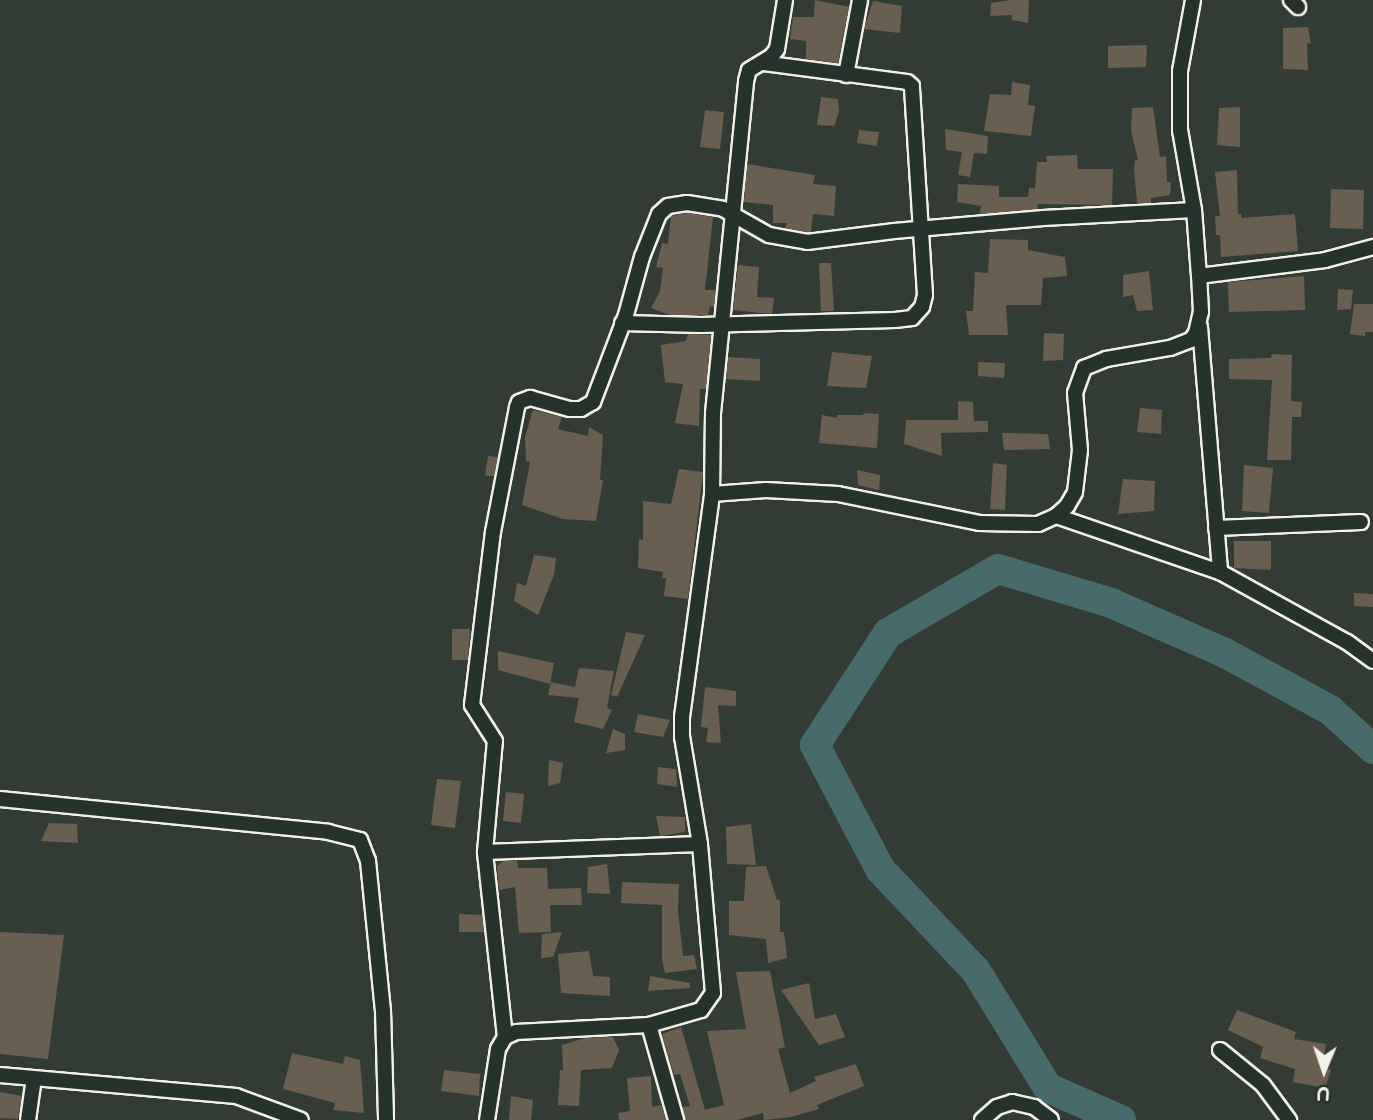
<!DOCTYPE html>
<style>
body{margin:0}
#map{position:relative;width:1373px;height:1120px;overflow:hidden;background:#333c34;font-family:"Balsamiq Sans",sans-serif}
div>[style]{position:absolute}
.river>*{height:30px;margin:-15px;padding:0 15px;transform-origin:15px;border-radius:15px;background:#476b6b}
.building>*{inset:0;background:#685f51}
.roads{filter:drop-shadow(2px 0 #f4f1e8) drop-shadow(-2px 0 #f4f1e8) drop-shadow(0 2px #f4f1e8) drop-shadow(0 -2px #f4f1e8)}
.minor>*{height:14px;margin:-7px;padding:0 7px;transform-origin:7px;border-radius:7px;background:#26332d}
span{translate:-50% -50%;white-space:nowrap;text-align:center;line-height:1.15;-webkit-text-stroke:5px #26332d;paint-order:stroke}
.north{position:absolute;left:1289px;top:1036px;width:70px;height:70px;-webkit-text-stroke:5px #26332d;paint-order:stroke;rotate:182deg;font-size:19px;font-weight:700;line-height:28px;text-align:center;color:#f4f1e8}
.north::after{content:'';display:block;margin:auto;width:24px;height:32px;background:#f4f1e8;clip-path:polygon(50% 0,100% 100%,50% 72%,0 100%)}
</style>
<div id="map">
<div class="river">
<i style="left:1121px;top:1120px;width:80px;rotate:-156.3deg"></i>
<i style="left:1048px;top:1088px;width:137px;rotate:-121.6deg"></i>
<i style="left:976px;top:971px;width:140px;rotate:-133.3deg"></i>
<i style="left:880px;top:869px;width:140px;rotate:-117.7deg"></i>
<i style="left:815px;top:745px;width:134px;rotate:-56.9deg"></i>
<i style="left:888px;top:633px;width:127px;rotate:-30.2deg"></i>
<i style="left:998px;top:569px;width:118px;rotate:16.7deg"></i>
<i style="left:1111px;top:603px;width:124px;rotate:23.7deg"></i>
<i style="left:1225px;top:653px;width:119px;rotate:28.5deg"></i>
<i style="left:1330px;top:710px;width:58px;rotate:42.2deg"></i>
</div>
<div class="building">
<i style="clip-path:polygon(815px 0,849px 7px,838px 63px,806px 59px,806px 41px,790px 39px,793px 17px,814px 17px)"></i>
<i style="clip-path:polygon(1011px 0,1029px 0,1028px 23px,1012px 20px,1012px 15px,990px 16px,991px 3px)"></i>
<i style="clip-path:polygon(873px 1px,902px 6px,900px 33px,864px 29px)"></i>
<i style="clip-path:polygon(1308px 27px,1311px 44px,1307px 43px,1308px 70px,1283px 69px,1283px 28px)"></i>
<i style="clip-path:polygon(1147px 45px,1146px 67px,1108px 68px,1108px 46px)"></i>
<i style="clip-path:polygon(1012px 82px,1030px 85px,1028px 105px,1035px 106px,1031px 136px,984px 131px,990px 94px,1011px 95px)"></i>
<i style="clip-path:polygon(821px 97px,838px 99px,839px 112px,834px 126px,817px 125px)"></i>
<i style="clip-path:polygon(1153px 107px,1160px 157px,1166px 156px,1167px 182px,1171px 182px,1170px 195px,1151px 198px,1151px 203px,1137px 203px,1134px 169px,1135px 160px,1138px 160px,1131px 131px,1132px 108px)"></i>
<i style="clip-path:polygon(1240px 107px,1240px 147px,1217px 145px,1219px 108px)"></i>
<i style="clip-path:polygon(705px 110px,724px 112px,720px 149px,700px 147px)"></i>
<i style="clip-path:polygon(945px 129px,988px 136px,987px 154px,974px 153px,970px 177px,958px 175px,962px 152px,946px 150px)"></i>
<i style="clip-path:polygon(859px 130px,879px 132px,877px 146px,857px 143px)"></i>
<i style="clip-path:polygon(1077px 155px,1078px 169px,1113px 169px,1112px 205px,1038px 204px,1037px 209px,980px 214px,981px 206px,957px 202px,958px 184px,999px 186px,999px 197px,1028px 197px,1029px 188px,1035px 188px,1037px 162px,1047px 162px,1046px 156px)"></i>
<i style="clip-path:polygon(747px 164px,815px 175px,813px 184px,836px 186px,834px 216px,813px 214px,811px 232px,807px 232px,785px 228px,787px 223px,773px 223px,773px 205px,744px 202px)"></i>
<i style="clip-path:polygon(1237px 170px,1238px 214px,1241px 214px,1241px 218px,1295px 214px,1298px 251px,1221px 257px,1220px 235px,1216px 235px,1215px 216px,1220px 216px,1215px 172px)"></i>
<i style="clip-path:polygon(1331px 189px,1364px 190px,1363px 229px,1330px 228px)"></i>
<i style="clip-path:polygon(687px 213px,713px 217px,705px 290px,716px 290px,714px 307px,710px 306px,708px 315px,670px 315px,651px 308px,660px 291px,663px 268px,656px 267px,662px 243px,668px 244px,671px 216px)"></i>
<i style="clip-path:polygon(990px 239px,1028px 240px,1028px 250px,1065px 257px,1067px 276px,1043px 278px,1041px 305px,1006px 305px,1008px 335px,969px 335px,966px 311px,973px 311px,975px 272px,988px 273px)"></i>
<i style="clip-path:polygon(819px 263px,831px 263px,834px 311px,821px 311px)"></i>
<i style="clip-path:polygon(738px 265px,759px 267px,757px 297px,774px 298px,772px 314px,733px 310px)"></i>
<i style="clip-path:polygon(1149px 271px,1153px 310px,1137px 311px,1133px 295px,1123px 297px,1123px 275px)"></i>
<i style="clip-path:polygon(1304px 276px,1305px 310px,1229px 312px,1228px 282px)"></i>
<i style="clip-path:polygon(1338px 289px,1353px 290px,1351px 309px,1337px 310px)"></i>
<i style="clip-path:polygon(1354px 304px,1373px 304px,1373px 332px,1365px 332px,1365px 336px,1350px 334px)"></i>
<i style="clip-path:polygon(1044px 333px,1064px 334px,1063px 360px,1043px 361px)"></i>
<i style="clip-path:polygon(688px 334px,711px 335px,706px 389px,700px 389px,699px 426px,675px 423px,683px 384px,665px 382px,661px 345px,686px 341px)"></i>
<i style="clip-path:polygon(832px 352px,872px 356px,866px 388px,827px 386px)"></i>
<i style="clip-path:polygon(1272px 354px,1292px 355px,1291px 401px,1302px 402px,1301px 417px,1292px 417px,1291px 460px,1267px 460px,1272px 380px,1229px 379px,1229px 359px,1271px 358px)"></i>
<i style="clip-path:polygon(728px 357px,760px 359px,760px 381px,726px 379px)"></i>
<i style="clip-path:polygon(978px 362px,1005px 363px,1004px 378px,978px 376px)"></i>
<i style="clip-path:polygon(958px 401px,973px 402px,974px 421px,988px 421px,988px 432px,941px 433px,942px 456px,904px 444px,906px 420px,958px 420px)"></i>
<i style="clip-path:polygon(1140px 408px,1162px 410px,1161px 434px,1137px 432px)"></i>
<i style="clip-path:polygon(533px 410px,562px 417px,558px 429px,588px 436px,589px 427px,603px 435px,600px 480px,603px 480px,596px 521px,563px 519px,522px 505px,530px 462px,526px 461px,525px 437px)"></i>
<i style="clip-path:polygon(864px 413px,879px 414px,877px 448px,819px 443px,822px 415px,837px 418px,837px 415px,863px 415px)"></i>
<i style="clip-path:polygon(1002px 433px,1048px 434px,1050px 449px,1004px 450px)"></i>
<i style="clip-path:polygon(488px 456px,498px 457px,494px 476px,485px 476px)"></i>
<i style="clip-path:polygon(993px 463px,1007px 465px,1005px 510px,990px 509px)"></i>
<i style="clip-path:polygon(1244px 465px,1273px 468px,1269px 513px,1242px 511px)"></i>
<i style="clip-path:polygon(679px 469px,703px 472px,688px 599px,664px 596px,666px 578px,662px 578px,663px 572px,638px 568px,639px 539px,643px 540px,643px 501px,671px 504px)"></i>
<i style="clip-path:polygon(857px 470px,880px 475px,879px 490px,858px 485px)"></i>
<i style="clip-path:polygon(1123px 479px,1155px 481px,1154px 511px,1118px 514px)"></i>
<i style="clip-path:polygon(1234px 541px,1271px 541px,1271px 570px,1234px 568px)"></i>
<i style="clip-path:polygon(534px 555px,556px 558px,554px 575px,538px 615px,514px 601px,517px 583px,526px 586px)"></i>
<i style="clip-path:polygon(1354px 593px,1373px 594px,1373px 607px,1354px 606px)"></i>
<i style="clip-path:polygon(452px 629px,470px 629px,468px 660px,452px 660px)"></i>
<i style="clip-path:polygon(626px 632px,645px 635px,617px 697px,611px 695px)"></i>
<i style="clip-path:polygon(498px 651px,554px 663px,550px 684px,498px 670px)"></i>
<i style="clip-path:polygon(579px 668px,614px 671px,607px 708px,612px 710px,603px 729px,574px 722px,579px 698px,548px 695px,551px 682px,575px 687px)"></i>
<i style="clip-path:polygon(705px 687px,736px 691px,736px 706px,718px 705px,721px 743px,706px 742px,708px 728px,701px 727px)"></i>
<i style="clip-path:polygon(638px 714px,670px 720px,663px 737px,634px 732px)"></i>
<i style="clip-path:polygon(613px 729px,625px 734px,625px 750px,606px 753px)"></i>
<i style="clip-path:polygon(549px 760px,563px 763px,560px 783px,548px 786px)"></i>
<i style="clip-path:polygon(658px 767px,676px 769px,677px 787px,657px 784px)"></i>
<i style="clip-path:polygon(437px 779px,461px 781px,455px 828px,431px 825px)"></i>
<i style="clip-path:polygon(506px 792px,524px 794px,521px 823px,503px 821px)"></i>
<i style="clip-path:polygon(656px 816px,685px 817px,685px 832px,660px 836px)"></i>
<i style="clip-path:polygon(49px 823px,77px 824px,78px 843px,41px 841px)"></i>
<i style="clip-path:polygon(751px 824px,756px 865px,727px 864px,726px 827px)"></i>
<i style="clip-path:polygon(517px 860px,518px 868px,547px 868px,548px 889px,581px 888px,582px 905px,550px 905px,551px 932px,519px 933px,515px 887px,499px 890px,497px 866px,503px 861px)"></i>
<i style="clip-path:polygon(607px 864px,610px 894px,587px 893px,588px 867px)"></i>
<i style="clip-path:polygon(766px 866px,777px 900px,780px 900px,780px 932px,784px 932px,787px 958px,768px 963px,766px 939px,729px 935px,729px 901px,744px 901px,746px 867px)"></i>
<i style="clip-path:polygon(622px 882px,679px 884px,678px 911px,683px 956px,694px 955px,697px 969px,665px 973px,662px 959px,662px 905px,621px 903px)"></i>
<i style="clip-path:polygon(459px 914px,482px 915px,484px 932px,459px 932px)"></i>
<i style="clip-path:polygon(0 932px,64px 935px,48px 1059px,0 1054px)"></i>
<i style="clip-path:polygon(562px 932px,553px 957px,541px 958px,542px 934px)"></i>
<i style="clip-path:polygon(589px 951px,593px 976px,610px 977px,610px 996px,561px 993px,558px 954px)"></i>
<i style="clip-path:polygon(770px 971px,785px 1047px,778px 1049px,790px 1093px,816px 1081px,814px 1077px,856px 1064px,864px 1086px,817px 1105px,819px 1109px,791px 1117px,764px 1120px,763px 1113px,737px 1120px,685px 1120px,682px 1107px,690px 1106px,680px 1074px,674px 1075px,662px 1034px,681px 1027px,705px 1110px,724px 1105px,707px 1031px,746px 1029px,736px 972px)"></i>
<i style="clip-path:polygon(650px 976px,690px 983px,690px 988px,648px 991px)"></i>
<i style="clip-path:polygon(809px 983px,815px 1019px,836px 1014px,845px 1037px,819px 1045px,781px 990px)"></i>
<i style="clip-path:polygon(1237px 1010px,1296px 1032px,1294px 1039px,1326px 1044px,1322px 1068px,1331px 1070px,1325px 1088px,1293px 1082px,1295px 1069px,1260px 1058px,1263px 1047px,1228px 1030px)"></i>
<i style="clip-path:polygon(613px 1037px,619px 1050px,612px 1068px,581px 1070px,579px 1106px,558px 1105px,560px 1070px,563px 1070px,562px 1045px,585px 1038px)"></i>
<i style="clip-path:polygon(292px 1053px,343px 1064px,345px 1056px,360px 1060px,364px 1113px,333px 1110px,335px 1103px,283px 1089px)"></i>
<i style="clip-path:polygon(444px 1070px,480px 1074px,479px 1096px,441px 1091px)"></i>
<i style="clip-path:polygon(651px 1076px,652px 1107px,661px 1105px,666px 1120px,619px 1120px,618px 1113px,630px 1111px,627px 1078px)"></i>
<i style="clip-path:polygon(0 1092px,22px 1096px,18px 1119px,0 1118px)"></i>
<i style="clip-path:polygon(511px 1096px,533px 1100px,531px 1120px,509px 1120px)"></i>
</div>
<div class="roads">
<div class="minor">
<i style="left:1291px;top:0;width:10px;rotate:45deg"></i>
<i style="left:846px;top:75px;width:76px;rotate:-79.4deg"></i>
<i style="left:1199px;top:276px;width:127px;rotate:-7.2deg"></i>
<i style="left:1325px;top:260px;width:50px;rotate:-15.2deg"></i>
<i style="left:622px;top:323px;width:79px;rotate:1.5deg"></i>
<i style="left:701px;top:325px;width:194px;rotate:-1.5deg"></i>
<i style="left:895px;top:320px;width:17px;rotate:-7deg"></i>
<i style="left:912px;top:318px;width:15px;rotate:-48deg"></i>
<i style="left:922px;top:307px;width:12px;rotate:-76deg"></i>
<i style="left:925px;top:295px;width:209px;rotate:-93.6deg"></i>
<i style="left:912px;top:86px;width:6px;rotate:-141deg"></i>
<i style="left:907px;top:82px;width:145px;rotate:-172.5deg"></i>
<i style="left:1200px;top:327px;width:246px;rotate:85.3deg"></i>
<i style="left:712px;top:494px;width:81px;rotate:-89.3deg"></i>
<i style="left:713px;top:413px;width:334px;rotate:-84.3deg"></i>
<i style="left:746px;top:81px;width:11px;rotate:-75deg"></i>
<i style="left:749px;top:70px;width:26px;rotate:-31deg"></i>
<i style="left:771px;top:57px;width:10px;rotate:-53deg"></i>
<i style="left:777px;top:49px;width:50px;rotate:-80.7deg"></i>
<i style="left:1056px;top:516px;width:173px;rotate:18.9deg"></i>
<i style="left:1220px;top:572px;width:145px;rotate:28.9deg"></i>
<i style="left:1347px;top:642px;width:32px;rotate:36deg"></i>
<i style="left:1216px;top:528px;width:145px;rotate:-2.4deg"></i>
<i style="left:0;top:799px;width:330px;rotate:5.7deg"></i>
<i style="left:328px;top:832px;width:33px;rotate:14deg"></i>
<i style="left:360px;top:840px;width:22px;rotate:69deg"></i>
<i style="left:368px;top:861px;width:150px;rotate:84.3deg"></i>
<i style="left:383px;top:1010px;width:110px;rotate:88.4deg"></i>
<i style="left:485px;top:852px;width:111px;rotate:-84.9deg"></i>
<i style="left:495px;top:741px;width:43px;rotate:-122.6deg"></i>
<i style="left:472px;top:705px;width:174px;rotate:-83.1deg"></i>
<i style="left:493px;top:532px;width:127px;rotate:-79.1deg"></i>
<i style="left:517px;top:407px;width:5px;rotate:-68deg"></i>
<i style="left:519px;top:402px;width:12px;rotate:-20deg"></i>
<i style="left:530px;top:398px;width:41px;rotate:15.4deg"></i>
<i style="left:570px;top:409px;width:11px"></i>
<i style="left:581px;top:409px;width:14px;rotate:-30deg"></i>
<i style="left:593px;top:402px;width:93px;rotate:-69.2deg"></i>
<i style="left:626px;top:315px;width:60px;rotate:-74.6deg"></i>
<i style="left:642px;top:257px;width:46px;rotate:-68.4deg"></i>
<i style="left:659px;top:214px;width:12px;rotate:-42deg"></i>
<i style="left:668px;top:206px;width:19px;rotate:-9deg"></i>
<i style="left:687px;top:203px;width:36px;rotate:9deg"></i>
<i style="left:723px;top:209px;width:53px;rotate:29.5deg"></i>
<i style="left:769px;top:235px;width:39px;rotate:10deg"></i>
<i style="left:807px;top:242px;width:88px;rotate:-7.2deg"></i>
<i style="left:894px;top:231px;width:150px;rotate:-5deg"></i>
<i style="left:1043px;top:218px;width:151px;rotate:-3deg"></i>
<i style="left:649px;top:1025px;width:99px;rotate:74.1deg"></i>
<i style="left:505px;top:1037px;width:186px;rotate:-96.2deg"></i>
<i style="left:485px;top:852px;width:215px;rotate:-2.1deg"></i>
<i style="left:1220px;top:1050px;width:55px;rotate:39.1deg"></i>
<i style="left:1263px;top:1085px;width:44px;rotate:53.4deg"></i>
<i style="left:0;top:1075px;width:237px;rotate:5.1deg"></i>
<i style="left:236px;top:1096px;width:69px;rotate:20.3deg"></i>
<i style="left:28px;top:1120px;width:42px;rotate:-81.9deg"></i>
<i style="left:487px;top:1120px;width:72px;rotate:-81.2deg"></i>
<i style="left:498px;top:1049px;width:14px;rotate:-60deg"></i>
<i style="left:505px;top:1037px;width:12px;rotate:-24deg"></i>
<i style="left:516px;top:1032px;width:133px;rotate:-3deg"></i>
<i style="left:649px;top:1025px;width:54px;rotate:-16.1deg"></i>
<i style="left:701px;top:1010px;width:21px;rotate:-55deg"></i>
<i style="left:713px;top:993px;width:150px;rotate:-95deg"></i>
<i style="left:700px;top:844px;width:109px;rotate:-99.5deg"></i>
<i style="left:682px;top:737px;width:20px;rotate:-90deg"></i>
<i style="left:682px;top:717px;width:225px;rotate:-82.3deg"></i>
<i style="left:712px;top:494px;width:54px;rotate:-4.2deg"></i>
<i style="left:766px;top:490px;width:72px;rotate:3.2deg"></i>
<i style="left:838px;top:494px;width:144px;rotate:11.6deg"></i>
<i style="left:979px;top:523px;width:59px;rotate:1deg"></i>
<i style="left:1038px;top:524px;width:20px;rotate:-24deg"></i>
<i style="left:1056px;top:516px;width:15px;rotate:-42deg"></i>
<i style="left:1067px;top:506px;width:16px;rotate:-60deg"></i>
<i style="left:1075px;top:492px;width:42px;rotate:-83.2deg"></i>
<i style="left:1080px;top:450px;width:57px;rotate:-95deg"></i>
<i style="left:1075px;top:393px;width:27px;rotate:-70deg"></i>
<i style="left:1084px;top:368px;width:24px;rotate:-22deg"></i>
<i style="left:1106px;top:359px;width:65px;rotate:-9.8deg"></i>
<i style="left:1170px;top:348px;width:22px;rotate:-21deg"></i>
<i style="left:1191px;top:340px;width:9px;rotate:-54deg"></i>
<i style="left:1196px;top:333px;width:22px;rotate:-77deg"></i>
<i style="left:1201px;top:312px;width:36px;rotate:-93deg"></i>
<i style="left:1199px;top:276px;width:66px;rotate:-94.3deg"></i>
<i style="left:1194px;top:210px;width:81px;rotate:-99.9deg"></i>
<i style="left:1180px;top:130px;width:59px;rotate:-90deg"></i>
<i style="left:1180px;top:71px;width:72px;rotate:-79.6deg"></i>
<i style="left:982px;top:1120px;width:20px;rotate:-41deg"></i>
<i style="left:997px;top:1107px;width:16px;rotate:-18deg"></i>
<i style="left:1012px;top:1102px;width:23px;rotate:13deg"></i>
<i style="left:1034px;top:1107px;width:21px;rotate:37deg"></i>
</div>
</div>
<div class="north">U</div>
</div>
